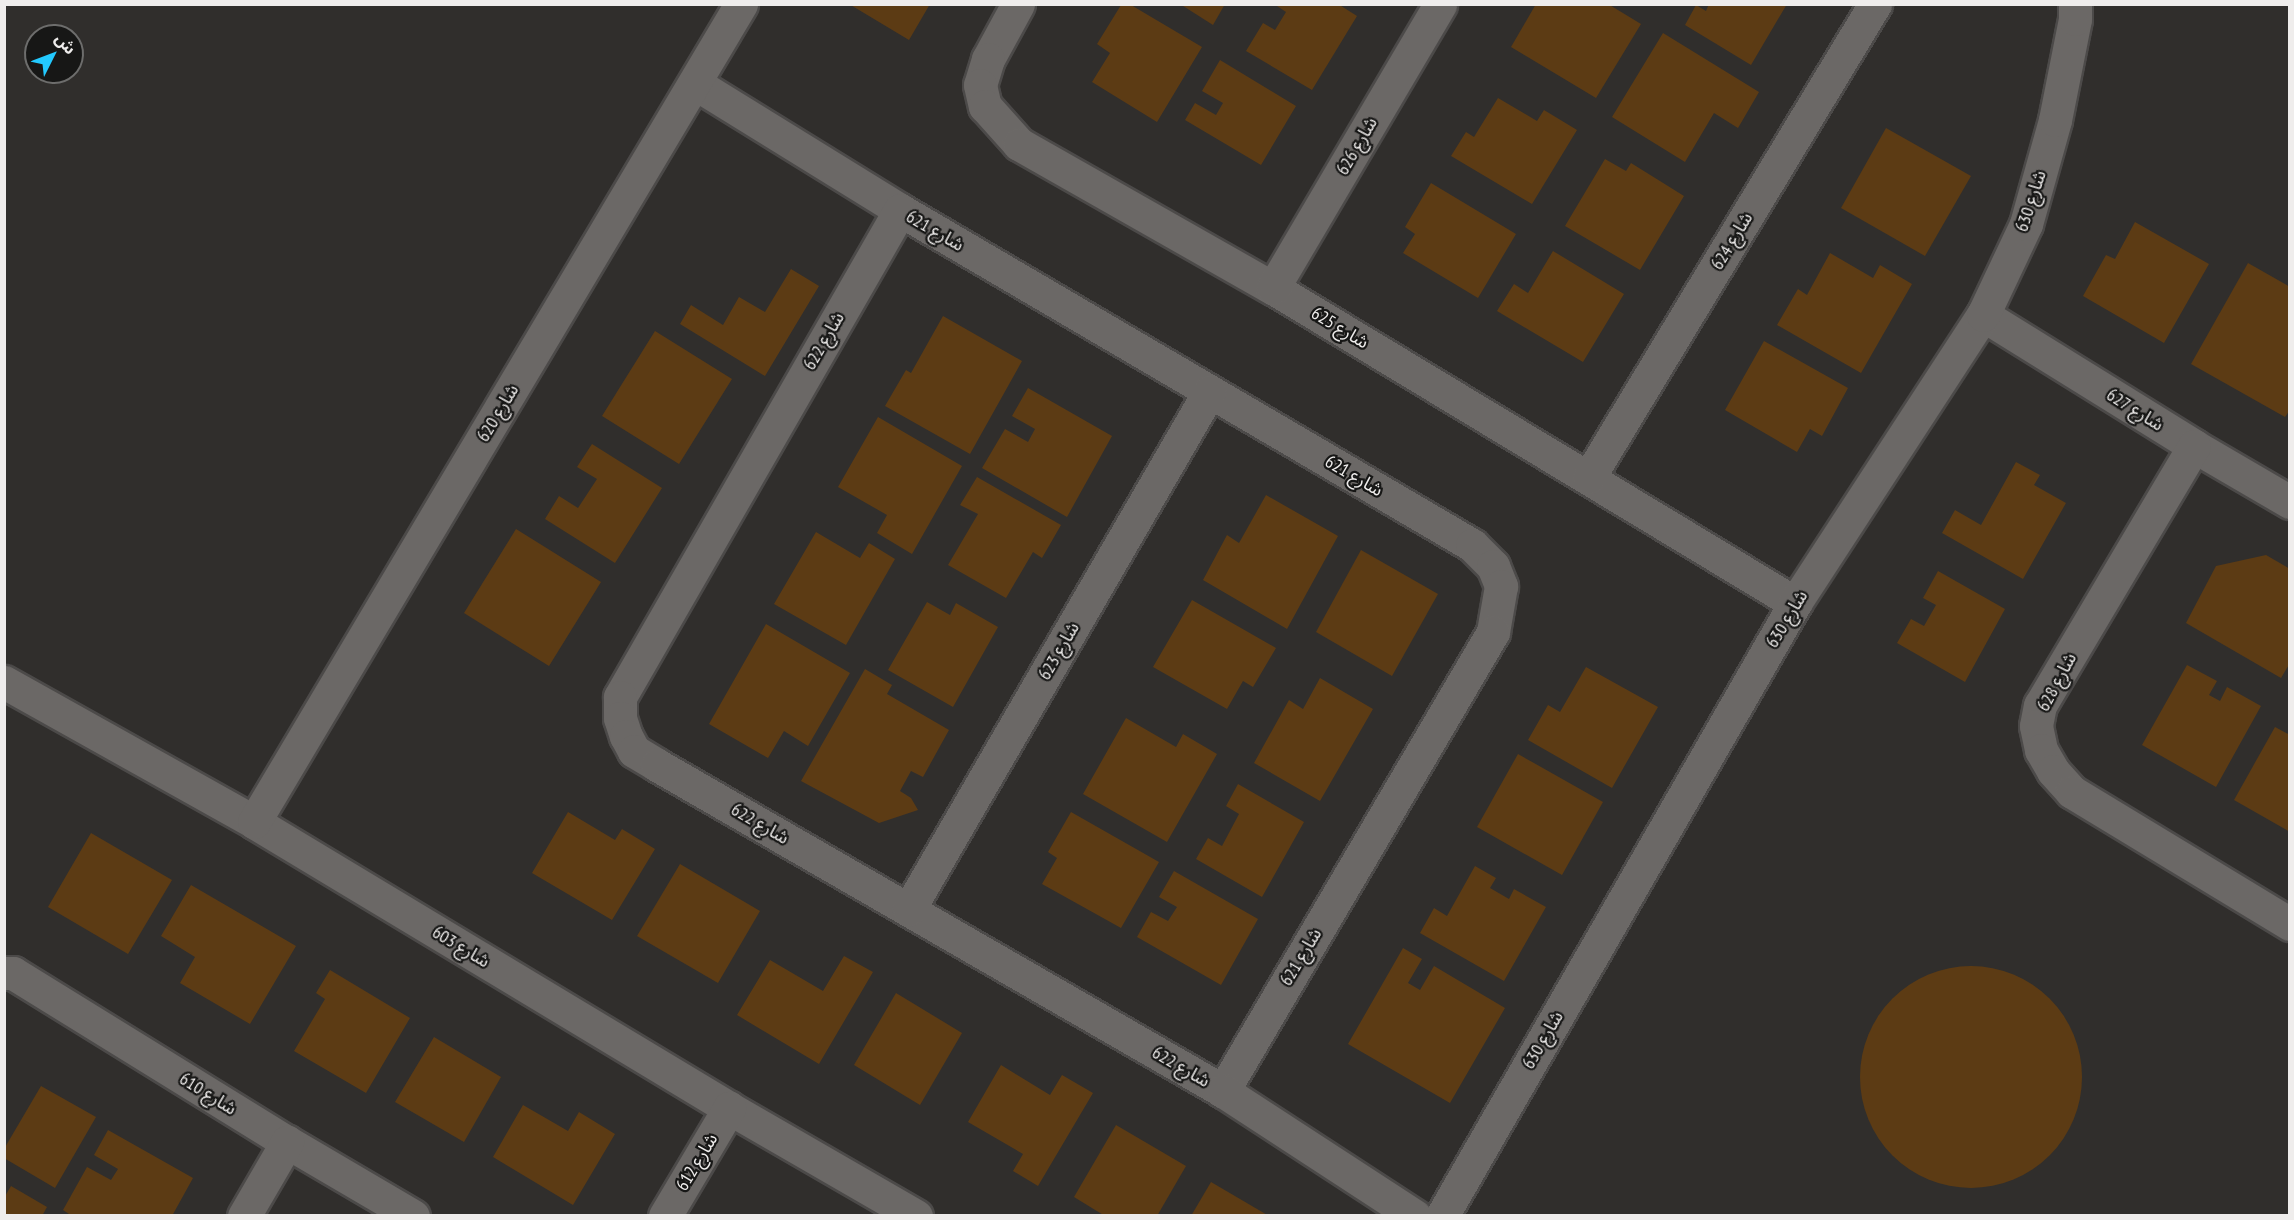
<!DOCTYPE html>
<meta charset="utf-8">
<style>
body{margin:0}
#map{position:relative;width:2294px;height:1220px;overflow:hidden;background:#302e2c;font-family:"PT Sans Narrow","Noto Sans Arabic",sans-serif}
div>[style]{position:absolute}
.building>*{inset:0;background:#5c3b14}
.round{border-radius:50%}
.roads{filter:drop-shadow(2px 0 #4c4a49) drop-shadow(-2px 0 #4c4a49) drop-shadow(0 2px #4c4a49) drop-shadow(0 -2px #4c4a49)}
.street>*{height:33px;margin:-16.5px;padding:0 16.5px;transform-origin:16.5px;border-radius:16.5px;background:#6b6866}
span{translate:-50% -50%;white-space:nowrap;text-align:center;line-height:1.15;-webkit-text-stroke:4.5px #171716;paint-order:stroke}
.street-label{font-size:18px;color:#efedec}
.frame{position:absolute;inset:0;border:6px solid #efedec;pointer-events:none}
.north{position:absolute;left:24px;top:24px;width:60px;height:60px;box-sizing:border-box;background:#171716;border:2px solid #6d6d6c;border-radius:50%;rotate:48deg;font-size:16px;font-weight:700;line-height:24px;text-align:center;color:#efedec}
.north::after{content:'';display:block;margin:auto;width:21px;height:27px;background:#23c9fe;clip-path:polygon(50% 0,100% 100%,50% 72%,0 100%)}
</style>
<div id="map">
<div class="building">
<i style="clip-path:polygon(849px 4px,930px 4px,909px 40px)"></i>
<i style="clip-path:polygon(1180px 4px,1225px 4px,1213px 25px)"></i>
<i style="clip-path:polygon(1274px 4px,1338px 4px,1357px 16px,1312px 90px,1246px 51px,1263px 23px,1275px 30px,1286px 12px)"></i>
<i style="clip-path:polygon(1536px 4px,1608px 4px,1641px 24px,1596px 98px,1511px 47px)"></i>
<i style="clip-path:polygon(1709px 4px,1787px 4px,1751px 65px,1685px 25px,1696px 5px,1706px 11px)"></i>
<i style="clip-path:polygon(1121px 5px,1131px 5px,1202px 47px,1157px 122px,1092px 82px,1110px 53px,1097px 44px)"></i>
<i style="clip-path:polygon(1663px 33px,1759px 92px,1738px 128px,1714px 113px,1685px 162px,1612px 117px)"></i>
<i style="clip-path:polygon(1220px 60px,1296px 106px,1261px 165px,1185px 120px,1195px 103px,1216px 115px,1223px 103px,1202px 91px)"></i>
<i style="clip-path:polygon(1498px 98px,1537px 121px,1544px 110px,1577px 130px,1532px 204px,1451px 156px,1466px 132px,1474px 137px)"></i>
<i style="clip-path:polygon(1886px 128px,1971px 176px,1925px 256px,1841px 208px)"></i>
<i style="clip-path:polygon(1605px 159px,1626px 171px,1631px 163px,1684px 196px,1640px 270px,1565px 226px)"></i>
<i style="clip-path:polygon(1431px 183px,1516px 234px,1478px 298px,1403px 253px,1415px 234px,1405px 227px)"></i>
<i style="clip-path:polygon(2135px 222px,2209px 264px,2164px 343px,2083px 296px,2106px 255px,2115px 259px)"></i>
<i style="clip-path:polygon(1553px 251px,1624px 294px,1583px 362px,1497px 311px,1514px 284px,1528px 293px)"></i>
<i style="clip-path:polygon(1830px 253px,1873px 278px,1880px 265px,1912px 284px,1861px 373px,1777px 325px,1798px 289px,1807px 295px)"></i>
<i style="clip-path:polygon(2248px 263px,2290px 287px,2290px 410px,2285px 417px,2191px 364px)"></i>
<i style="clip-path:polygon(791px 269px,819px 286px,765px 376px,680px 324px,691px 305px,723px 325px,739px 297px,765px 312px)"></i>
<i style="clip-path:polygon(943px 316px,1022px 361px,970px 454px,885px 406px,906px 370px,911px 373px)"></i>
<i style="clip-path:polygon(655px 331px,732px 379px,679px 464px,602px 416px)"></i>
<i style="clip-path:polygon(1764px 341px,1848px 388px,1822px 436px,1810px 429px,1797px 452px,1725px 410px)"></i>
<i style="clip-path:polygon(1028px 388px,1112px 436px,1067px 517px,982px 468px,1005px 429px,1028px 442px,1035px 429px,1012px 416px)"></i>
<i style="clip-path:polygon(878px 417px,962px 466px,912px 554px,877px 533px,887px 515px,838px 487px)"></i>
<i style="clip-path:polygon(592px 444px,662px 488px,615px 563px,545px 519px,559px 496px,578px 508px,597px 479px,577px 467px)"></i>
<i style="clip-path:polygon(2016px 462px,2040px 475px,2034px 485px,2066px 503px,2023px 579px,1942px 533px,1955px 510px,1981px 525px)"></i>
<i style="clip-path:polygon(977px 477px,1061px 525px,1042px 558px,1033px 552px,1006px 598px,948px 565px,978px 514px,960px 505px)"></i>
<i style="clip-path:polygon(1266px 495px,1338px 536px,1287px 629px,1203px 580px,1227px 535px,1239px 543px)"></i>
<i style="clip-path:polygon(516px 529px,601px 582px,549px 666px,464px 613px)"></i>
<i style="clip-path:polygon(816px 532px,860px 558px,869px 543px,895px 559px,846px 645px,774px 604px)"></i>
<i style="clip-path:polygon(1361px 550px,1438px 594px,1392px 676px,1316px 632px)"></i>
<i style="clip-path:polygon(2266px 555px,2290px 569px,2290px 663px,2281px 678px,2186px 623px,2216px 566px)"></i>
<i style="clip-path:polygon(1938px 571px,2005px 609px,1965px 682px,1897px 643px,1911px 619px,1924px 626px,1936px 605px,1923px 598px)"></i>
<i style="clip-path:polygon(1192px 600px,1276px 648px,1253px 687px,1243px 681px,1227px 709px,1153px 667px)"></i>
<i style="clip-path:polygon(927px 602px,950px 615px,956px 603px,998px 627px,953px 707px,888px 670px)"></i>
<i style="clip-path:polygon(766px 624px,850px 673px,808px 746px,784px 731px,768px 758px,709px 724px)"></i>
<i style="clip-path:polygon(2187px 665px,2217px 681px,2209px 695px,2220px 701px,2227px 687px,2261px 706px,2216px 787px,2142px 745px)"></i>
<i style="clip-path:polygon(1586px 667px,1658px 707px,1612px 788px,1528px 740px,1548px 705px,1560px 712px)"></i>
<i style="clip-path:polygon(865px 669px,892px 685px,887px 694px,949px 730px,923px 777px,911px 771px,900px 791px,911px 798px,918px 810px,879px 823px,801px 781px)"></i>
<i style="clip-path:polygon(1320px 678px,1373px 709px,1320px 801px,1254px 763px,1289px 700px,1303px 709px)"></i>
<i style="clip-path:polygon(1126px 718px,1176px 747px,1183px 734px,1217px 754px,1167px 842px,1083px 794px)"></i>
<i style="clip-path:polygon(2275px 727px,2290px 735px,2290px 832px,2234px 800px)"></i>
<i style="clip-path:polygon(1518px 754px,1603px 802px,1562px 875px,1477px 827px)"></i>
<i style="clip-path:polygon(1238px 784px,1304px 822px,1262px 897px,1196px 859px,1208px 838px,1222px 846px,1239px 814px,1226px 806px)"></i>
<i style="clip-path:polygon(568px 812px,615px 840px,622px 829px,655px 849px,612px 920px,532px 873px)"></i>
<i style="clip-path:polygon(1071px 812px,1159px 862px,1121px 928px,1042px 884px,1057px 858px,1048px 852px)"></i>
<i style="clip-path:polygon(91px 833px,172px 880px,128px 954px,48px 907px)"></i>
<i style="clip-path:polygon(680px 864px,760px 911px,718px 983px,637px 936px)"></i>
<i style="clip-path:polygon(1475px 866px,1496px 878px,1490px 888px,1509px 899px,1514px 889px,1546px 907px,1504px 981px,1420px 933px,1434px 908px,1447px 916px)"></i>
<i style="clip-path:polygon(1174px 871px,1258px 919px,1221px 985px,1137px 937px,1151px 912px,1168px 921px,1177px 907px,1159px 897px)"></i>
<i style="clip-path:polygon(191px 885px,296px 946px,250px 1024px,180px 983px,195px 957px,161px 936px)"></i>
<i style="clip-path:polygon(1403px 948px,1422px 959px,1408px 983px,1420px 990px,1434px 966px,1505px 1008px,1450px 1103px,1348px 1044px)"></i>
<i style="clip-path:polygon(844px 956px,873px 972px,819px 1064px,737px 1015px,770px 960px,823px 991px)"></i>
<i class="round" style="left:1860px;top:966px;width:222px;height:222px"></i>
<i style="clip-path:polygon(330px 970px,410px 1018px,366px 1093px,294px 1051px,325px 999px,316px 993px)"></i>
<i style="clip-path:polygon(896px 993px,962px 1033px,920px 1105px,854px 1065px)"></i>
<i style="clip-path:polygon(434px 1037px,501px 1077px,464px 1142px,395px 1102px)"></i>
<i style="clip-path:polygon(1001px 1065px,1050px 1095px,1062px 1075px,1093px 1093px,1038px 1186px,1013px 1171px,1023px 1154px,968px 1122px)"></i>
<i style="clip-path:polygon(41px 1086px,96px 1117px,55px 1188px,4px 1158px,4px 1149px)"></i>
<i style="clip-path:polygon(523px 1105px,568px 1131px,579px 1112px,615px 1134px,573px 1205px,493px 1157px)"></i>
<i style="clip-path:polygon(1116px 1125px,1186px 1166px,1157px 1216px,1105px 1216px,1074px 1197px)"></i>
<i style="clip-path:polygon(108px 1130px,193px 1178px,172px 1216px,72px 1216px,63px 1210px,87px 1167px,111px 1180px,118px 1169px,94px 1155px)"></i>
<i style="clip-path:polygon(1211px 1182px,1269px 1216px,1191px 1216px)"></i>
<i style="clip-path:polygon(11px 1186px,47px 1207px,42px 1216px,4px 1216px,4px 1198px)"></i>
</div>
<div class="roads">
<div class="street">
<i style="left:1018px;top:4px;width:63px;rotate:118.6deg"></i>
<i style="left:988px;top:59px;width:27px;rotate:107deg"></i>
<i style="left:980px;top:85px;width:22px;rotate:77deg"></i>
<i style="left:985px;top:106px;width:51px;rotate:48.2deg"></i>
<i style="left:1019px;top:144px;width:292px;rotate:29.6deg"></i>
<i style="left:1273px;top:288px;width:610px;rotate:31.11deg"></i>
<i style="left:696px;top:84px;width:240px;rotate:31.7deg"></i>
<i style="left:900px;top:210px;width:663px;rotate:30.36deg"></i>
<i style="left:1472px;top:545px;width:30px;rotate:45deg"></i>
<i style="left:1493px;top:566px;width:22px;rotate:68deg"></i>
<i style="left:1501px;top:586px;width:47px;rotate:99.9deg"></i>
<i style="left:1493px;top:632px;width:533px;rotate:120.47deg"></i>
<i style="left:900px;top:210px;width:562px;rotate:119.9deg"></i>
<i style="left:620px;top:697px;width:21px;rotate:90deg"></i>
<i style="left:620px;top:718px;width:19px;rotate:72deg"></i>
<i style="left:626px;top:736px;width:17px;rotate:62deg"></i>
<i style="left:634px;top:751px;width:27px;rotate:31deg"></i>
<i style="left:657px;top:765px;width:653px;rotate:29.94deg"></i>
<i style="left:1223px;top:1091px;width:229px;rotate:33.1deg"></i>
<i style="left:1273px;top:288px;width:329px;rotate:-59.5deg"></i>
<i style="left:1983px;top:315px;width:248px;rotate:31.8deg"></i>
<i style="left:2194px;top:446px;width:111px;rotate:30.3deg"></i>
<i style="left:2194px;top:446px;width:301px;rotate:120.7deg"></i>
<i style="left:2040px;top:705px;width:21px;rotate:101deg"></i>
<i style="left:2036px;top:726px;width:25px;rotate:78deg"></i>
<i style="left:2041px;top:750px;width:24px;rotate:60deg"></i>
<i style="left:2053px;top:771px;width:28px;rotate:48deg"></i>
<i style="left:2072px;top:792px;width:255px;rotate:31.2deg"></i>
<i style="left:1589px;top:477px;width:553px;rotate:-58.84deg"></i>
<i style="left:4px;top:682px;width:287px;rotate:29.2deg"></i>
<i style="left:254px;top:822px;width:554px;rotate:31.05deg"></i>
<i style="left:729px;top:1108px;width:216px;rotate:30deg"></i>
<i style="left:254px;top:822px;width:952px;rotate:-59.23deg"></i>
<i style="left:909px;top:909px;width:598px;rotate:-59.87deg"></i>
<i style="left:4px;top:973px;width:9px"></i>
<i style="left:13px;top:973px;width:322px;rotate:31.7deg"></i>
<i style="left:287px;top:1142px;width:146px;rotate:30.4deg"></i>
<i style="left:244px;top:1216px;width:86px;rotate:-59.8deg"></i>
<i style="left:665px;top:1216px;width:126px;rotate:-59.3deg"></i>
<i style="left:1442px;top:1216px;width:707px;rotate:-60.06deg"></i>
<i style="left:1795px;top:603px;width:344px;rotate:-56.9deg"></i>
<i style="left:1983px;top:315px;width:101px;rotate:-64.7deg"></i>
<i style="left:2026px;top:224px;width:108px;rotate:-74.4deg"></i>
<i style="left:2055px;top:120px;width:103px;rotate:-78.8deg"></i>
<i style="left:2075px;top:19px;width:15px;rotate:-90deg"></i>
</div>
</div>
<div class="street-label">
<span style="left:1357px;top:146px;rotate:-60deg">شارع 626</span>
<span style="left:2031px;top:201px;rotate:-72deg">شارع 630</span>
<span style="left:935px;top:231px;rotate:30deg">شارع 621</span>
<span style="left:1732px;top:241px;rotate:-59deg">شارع 624</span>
<span style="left:1340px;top:328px;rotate:31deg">شارع 625</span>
<span style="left:824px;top:341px;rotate:-60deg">شارع 622</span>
<span style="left:2135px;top:410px;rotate:32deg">شارع 627</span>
<span style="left:498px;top:413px;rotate:-59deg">شارع 620</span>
<span style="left:1354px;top:476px;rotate:30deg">شارع 621</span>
<span style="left:1787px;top:619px;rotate:-59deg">شارع 630</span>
<span style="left:1059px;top:651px;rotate:-60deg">شارع 623</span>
<span style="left:2057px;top:682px;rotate:-62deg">شارع 628</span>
<span style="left:760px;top:824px;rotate:30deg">شارع 622</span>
<span style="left:461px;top:947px;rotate:31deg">شارع 603</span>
<span style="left:1301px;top:957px;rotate:-59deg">شارع 621</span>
<span style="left:1543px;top:1040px;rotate:-60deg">شارع 630</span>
<span style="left:1181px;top:1067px;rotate:30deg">شارع 622</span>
<span style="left:208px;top:1094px;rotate:32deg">شارع 610</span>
<span style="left:697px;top:1162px;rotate:-59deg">شارع 612</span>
</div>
<div class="frame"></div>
<div class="north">ش</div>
</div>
